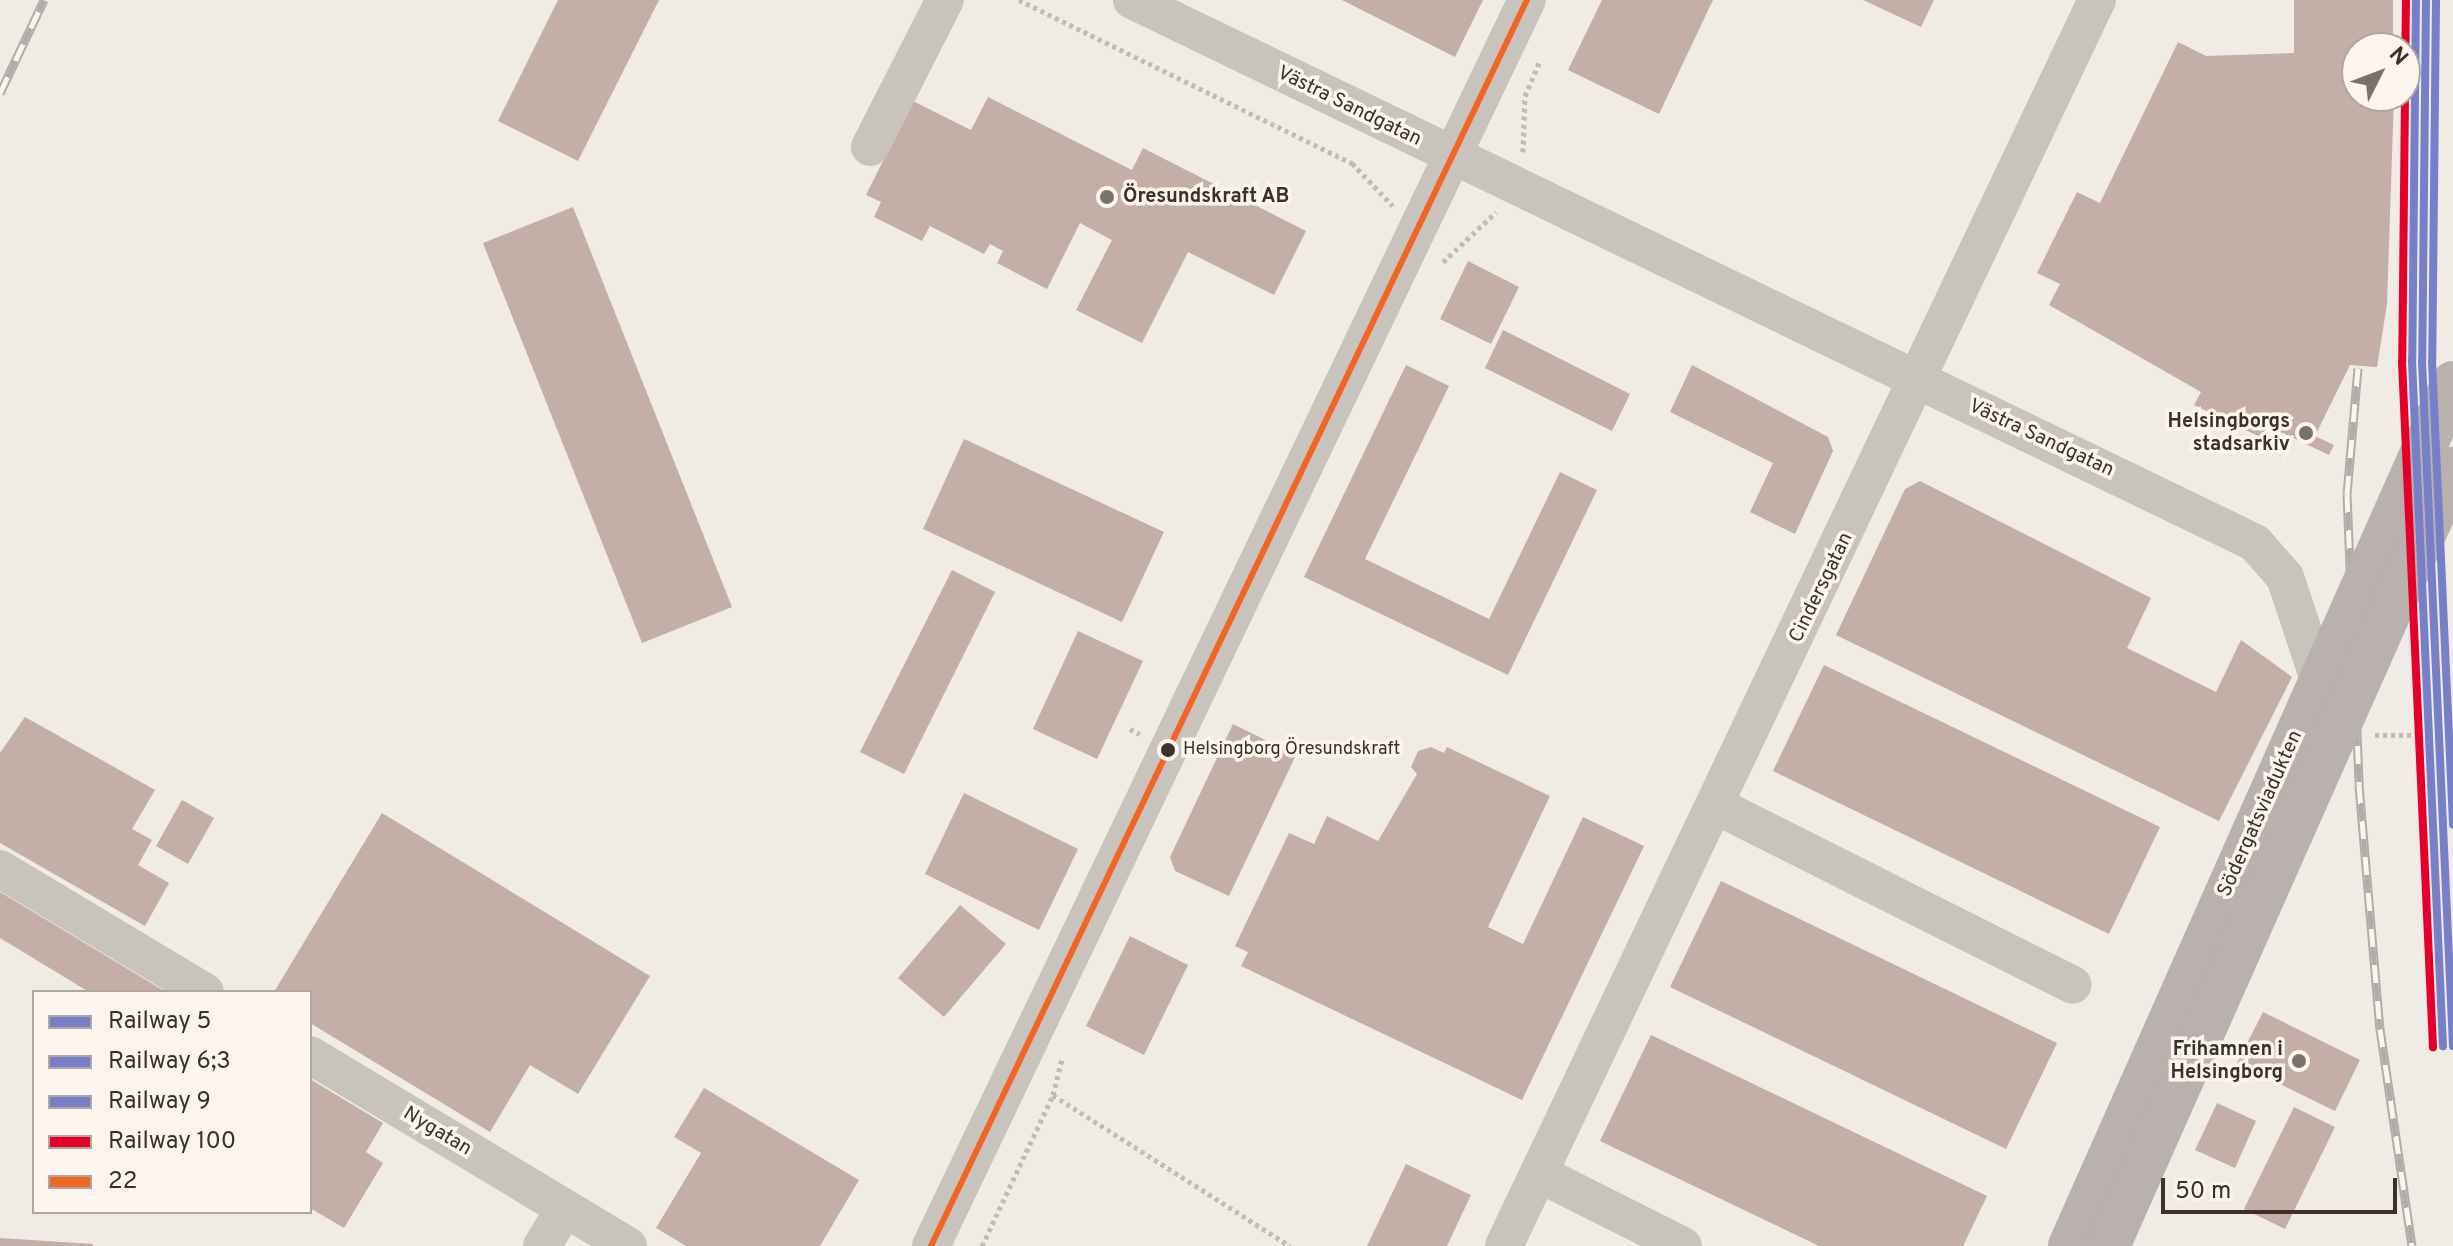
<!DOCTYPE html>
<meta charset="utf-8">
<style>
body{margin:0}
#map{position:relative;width:2453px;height:1246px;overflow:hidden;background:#f0ebe5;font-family:Overpass,sans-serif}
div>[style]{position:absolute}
.building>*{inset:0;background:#c3afa7}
.path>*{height:5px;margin-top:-2.5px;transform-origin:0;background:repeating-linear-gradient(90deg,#c2bbb6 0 4px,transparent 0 8px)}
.minor>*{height:38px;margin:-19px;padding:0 19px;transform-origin:19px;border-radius:19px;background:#c9c3be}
.rail>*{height:9px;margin-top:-4.5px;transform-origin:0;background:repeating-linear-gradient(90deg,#fbf5ee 0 18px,#b1aca8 0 36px);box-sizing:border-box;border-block:2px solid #b1aca8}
.major-bridge>*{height:44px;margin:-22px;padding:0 22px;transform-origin:22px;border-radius:22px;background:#b8b1ad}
.bus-1>*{height:6px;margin:-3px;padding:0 3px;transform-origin:3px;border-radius:3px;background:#f26522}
.rail-1>*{height:8px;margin:-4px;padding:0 4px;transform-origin:4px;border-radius:4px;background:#767fc8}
.rail-2>*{height:8px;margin:-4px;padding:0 4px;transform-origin:4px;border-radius:4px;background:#767fc8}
.rail-3>*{height:8px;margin:-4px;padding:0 4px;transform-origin:4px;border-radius:4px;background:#767fc8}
.rail-4>*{height:8px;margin:-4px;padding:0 4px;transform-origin:4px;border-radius:4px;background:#e4002b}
.dots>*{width:22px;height:22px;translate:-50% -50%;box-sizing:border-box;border:4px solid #fbf5ee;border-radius:50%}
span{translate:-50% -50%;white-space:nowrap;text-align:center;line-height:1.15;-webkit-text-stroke:7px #fbf5ee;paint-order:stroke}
.bus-label{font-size:18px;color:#3b302b}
.left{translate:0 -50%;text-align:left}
.street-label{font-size:20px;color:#3b302b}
.poi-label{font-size:20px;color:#3b302b;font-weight:700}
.right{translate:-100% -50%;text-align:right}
.legend{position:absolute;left:32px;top:990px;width:280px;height:224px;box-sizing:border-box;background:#fbf5ee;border:2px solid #aea6a0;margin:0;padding:10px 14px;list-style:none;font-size:24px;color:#3b302b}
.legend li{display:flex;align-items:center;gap:16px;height:40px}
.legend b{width:40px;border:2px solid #aea6a0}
.north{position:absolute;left:2341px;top:32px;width:80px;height:80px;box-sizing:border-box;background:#fbf5ee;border:2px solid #aea6a0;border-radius:50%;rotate:48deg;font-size:22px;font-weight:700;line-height:32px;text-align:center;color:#3b302b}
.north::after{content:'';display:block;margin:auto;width:28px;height:36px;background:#7a716c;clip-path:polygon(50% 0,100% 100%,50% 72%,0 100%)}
.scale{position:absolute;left:2161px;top:1178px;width:236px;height:36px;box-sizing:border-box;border:4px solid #3b302b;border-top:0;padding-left:10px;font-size:24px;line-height:28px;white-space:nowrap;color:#3b302b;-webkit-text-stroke:6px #fbf5ee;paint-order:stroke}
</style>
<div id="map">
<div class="building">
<i style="clip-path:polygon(558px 0,659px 0,578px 161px,498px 121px)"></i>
<i style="clip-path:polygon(1342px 0,1483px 0,1455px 57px)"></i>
<i style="clip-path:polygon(1602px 0,1713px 0,1659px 114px,1568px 70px)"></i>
<i style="clip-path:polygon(1863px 0,1934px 0,1921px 27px)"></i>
<i style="clip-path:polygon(2294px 0,2393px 0,2393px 48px,2357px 48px,2357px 96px,2394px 96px,2387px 304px,2377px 367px,2350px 365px,2315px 436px,2334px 445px,2329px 455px,2270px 427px,2264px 439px,2194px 405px,2201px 392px,2049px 305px,2060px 284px,2037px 273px,2077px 192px,2100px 203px,2178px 42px,2206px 56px,2294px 53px)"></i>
<i style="clip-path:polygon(988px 97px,1132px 170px,1143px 148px,1306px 231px,1274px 295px,1188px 252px,1142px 343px,1076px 310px,1112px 240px,1080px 223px,1047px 289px,997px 263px,1003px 251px,990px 244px,984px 254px,930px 226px,922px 241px,874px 217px,881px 202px,866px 195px,913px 101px,971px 130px)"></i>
<i style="clip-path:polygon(573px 207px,732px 607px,642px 643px,483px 243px)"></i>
<i style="clip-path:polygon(1468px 261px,1519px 287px,1491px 344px,1440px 319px)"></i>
<i style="clip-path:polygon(1503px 330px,1630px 394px,1612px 431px,1485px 368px)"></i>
<i style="clip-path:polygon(1406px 365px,1449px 386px,1365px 559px,1489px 619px,1560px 472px,1597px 490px,1508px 675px,1304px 577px)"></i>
<i style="clip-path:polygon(1692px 365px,1828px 437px,1833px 451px,1795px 534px,1750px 512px,1773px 463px,1670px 412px)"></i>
<i style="clip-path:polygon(964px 439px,1164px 532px,1122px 622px,923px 529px)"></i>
<i style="clip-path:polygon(1920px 481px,2151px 598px,2127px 648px,2216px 692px,2241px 640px,2292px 677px,2219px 821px,1836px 635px,1905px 489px)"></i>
<i style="clip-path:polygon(952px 570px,995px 592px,904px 774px,860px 752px)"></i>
<i style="clip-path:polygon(1078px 631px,1143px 661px,1097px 759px,1033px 729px)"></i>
<i style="clip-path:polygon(1824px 665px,2160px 827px,2109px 934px,1773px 771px)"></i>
<i style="clip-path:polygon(25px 717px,155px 790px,132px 829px,152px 840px,138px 865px,169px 883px,145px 926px,0 843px,0 753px)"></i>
<i style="clip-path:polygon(1233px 724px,1296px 755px,1229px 896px,1175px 871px,1170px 857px)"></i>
<i style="clip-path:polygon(1431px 747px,1444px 753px,1447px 747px,1550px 796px,1488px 927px,1523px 944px,1583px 817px,1644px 846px,1522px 1100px,1241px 966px,1248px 952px,1235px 946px,1289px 833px,1314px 844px,1327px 816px,1378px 841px,1417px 774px,1411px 767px,1418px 751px)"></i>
<i style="clip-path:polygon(964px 793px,1078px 849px,1039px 930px,925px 874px)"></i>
<i style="clip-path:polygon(182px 800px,214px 818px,188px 864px,156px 846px)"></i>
<i style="clip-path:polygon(382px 813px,650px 976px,578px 1094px,530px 1065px,490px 1132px,310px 1023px,310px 992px,274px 992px)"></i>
<i style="clip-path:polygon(1721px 881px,2057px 1043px,2006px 1149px,1670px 987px)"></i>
<i style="clip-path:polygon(0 892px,166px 992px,89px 992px,0 938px)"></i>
<i style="clip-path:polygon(960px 905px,1006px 944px,944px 1017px,898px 978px)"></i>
<i style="clip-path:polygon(1130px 936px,1188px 965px,1144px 1055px,1086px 1026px)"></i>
<i style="clip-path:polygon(2263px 1012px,2360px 1060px,2335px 1111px,2237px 1063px)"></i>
<i style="clip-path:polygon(1651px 1035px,1987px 1196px,1963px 1246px,1819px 1246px,1600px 1141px)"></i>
<i style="clip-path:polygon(310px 1079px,383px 1123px,366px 1152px,383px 1163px,344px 1228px,310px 1208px)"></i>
<i style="clip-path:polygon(704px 1088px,859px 1180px,820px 1246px,686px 1246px,656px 1228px,701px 1153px,674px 1137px)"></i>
<i style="clip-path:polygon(2217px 1103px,2256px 1121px,2235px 1168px,2195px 1150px)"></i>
<i style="clip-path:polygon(2294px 1107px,2335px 1127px,2285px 1229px,2244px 1209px)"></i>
<i style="clip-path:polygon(1406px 1164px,1471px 1195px,1447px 1246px,1367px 1246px)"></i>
<i style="clip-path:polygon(0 1238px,93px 1244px,93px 1246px,0 1246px)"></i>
</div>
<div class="path">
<i style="left:1019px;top:0;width:371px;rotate:26.1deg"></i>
<i style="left:1352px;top:163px;width:59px;rotate:46.4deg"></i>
<i style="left:1523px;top:152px;width:56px;rotate:-88deg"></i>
<i style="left:1525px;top:96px;width:38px;rotate:-67deg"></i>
<i style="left:1443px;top:262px;width:73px;rotate:-43.3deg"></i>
<i style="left:1130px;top:729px;width:11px;rotate:27deg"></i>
<i style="left:2375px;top:735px;width:43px"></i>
<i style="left:1053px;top:1095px;width:281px;rotate:32.5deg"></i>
<i style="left:982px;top:1246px;width:167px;rotate:-64.8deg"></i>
<i style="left:1053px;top:1095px;width:38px;rotate:-76deg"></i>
</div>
<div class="minor">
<i style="left:1132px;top:0;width:1247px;rotate:25.8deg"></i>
<i style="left:2255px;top:543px;width:45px;rotate:48.6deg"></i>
<i style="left:2285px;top:577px;width:127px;rotate:71.7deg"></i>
<i style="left:870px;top:147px;width:165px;rotate:-63deg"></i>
<i style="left:1717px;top:806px;width:398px;rotate:26.7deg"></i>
<i style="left:0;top:869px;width:239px;rotate:31deg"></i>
<i style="left:310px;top:1055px;width:371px;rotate:31deg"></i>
<i style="left:1540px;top:1174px;width:160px;rotate:26.7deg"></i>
<i style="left:542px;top:1246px;width:44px;rotate:-58.8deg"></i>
<i style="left:931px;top:1246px;width:1381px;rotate:-64.44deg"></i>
<i style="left:1504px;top:1246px;width:1380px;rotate:-64.55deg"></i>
</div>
<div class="rail">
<i style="left:0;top:93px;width:103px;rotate:-64.7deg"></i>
<i style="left:2358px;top:368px;width:126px;rotate:95deg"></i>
<i style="left:2347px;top:494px;width:291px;rotate:87.6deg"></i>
<i style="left:2359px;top:785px;width:245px;rotate:85.1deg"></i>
<i style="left:2380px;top:1029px;width:219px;rotate:81.6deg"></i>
</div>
<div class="major-bridge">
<i style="left:2070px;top:1246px;width:944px;rotate:-66.07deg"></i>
<i style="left:2108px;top:1246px;width:850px;rotate:-66.06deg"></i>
</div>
<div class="bus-1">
<i style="left:931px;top:1246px;width:1381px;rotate:-64.44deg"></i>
</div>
<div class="rail-1">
<i style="left:2426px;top:0;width:361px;rotate:90.6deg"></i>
<i style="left:2422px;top:361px;width:686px;rotate:87.41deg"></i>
</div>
<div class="rail-2">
<i style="left:2416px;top:0;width:361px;rotate:90.6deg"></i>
<i style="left:2412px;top:361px;width:686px;rotate:87.41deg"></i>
</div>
<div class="rail-3">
<i style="left:2436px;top:0;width:361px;rotate:90.6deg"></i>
<i style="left:2432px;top:361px;width:464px;rotate:87.4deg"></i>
</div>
<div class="rail-4">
<i style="left:2405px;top:90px;width:90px;rotate:-89.4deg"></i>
<i style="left:2405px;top:96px;width:266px;rotate:90.6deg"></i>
<i style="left:2402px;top:362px;width:686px;rotate:87.41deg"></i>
</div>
<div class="dots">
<i style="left:1107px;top:197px;background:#7a716c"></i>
<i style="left:2306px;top:433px;background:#7a716c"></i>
<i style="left:1168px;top:750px;background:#3b302b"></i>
<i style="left:2299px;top:1061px;background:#7a716c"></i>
</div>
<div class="bus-label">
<span class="left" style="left:1183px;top:750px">Helsingborg Öresundskraft</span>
</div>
<div class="street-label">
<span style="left:1349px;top:107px;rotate:26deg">Västra Sandgatan</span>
<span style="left:2041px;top:439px;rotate:25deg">Västra Sandgatan</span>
<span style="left:1822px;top:588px;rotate:-64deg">Cindersgatan</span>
<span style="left:2261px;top:814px;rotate:-66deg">Södergatsviadukten</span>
<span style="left:437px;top:1132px;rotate:31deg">Nygatan</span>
</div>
<div class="poi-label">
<span class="left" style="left:1123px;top:197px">Öresundskraft AB</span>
<span class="right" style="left:2290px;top:434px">Helsingborgs<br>stadsarkiv</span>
<span class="right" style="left:2283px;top:1062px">Frihamnen i<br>Helsingborg</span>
</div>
<ul class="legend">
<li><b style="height:10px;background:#767fc8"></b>Railway 5</li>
<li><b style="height:10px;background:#767fc8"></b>Railway 6;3</li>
<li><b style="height:10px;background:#767fc8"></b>Railway 9</li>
<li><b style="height:10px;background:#e4002b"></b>Railway 100</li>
<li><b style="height:10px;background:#f26522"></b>22</li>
</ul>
<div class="north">N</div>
<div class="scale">50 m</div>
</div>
